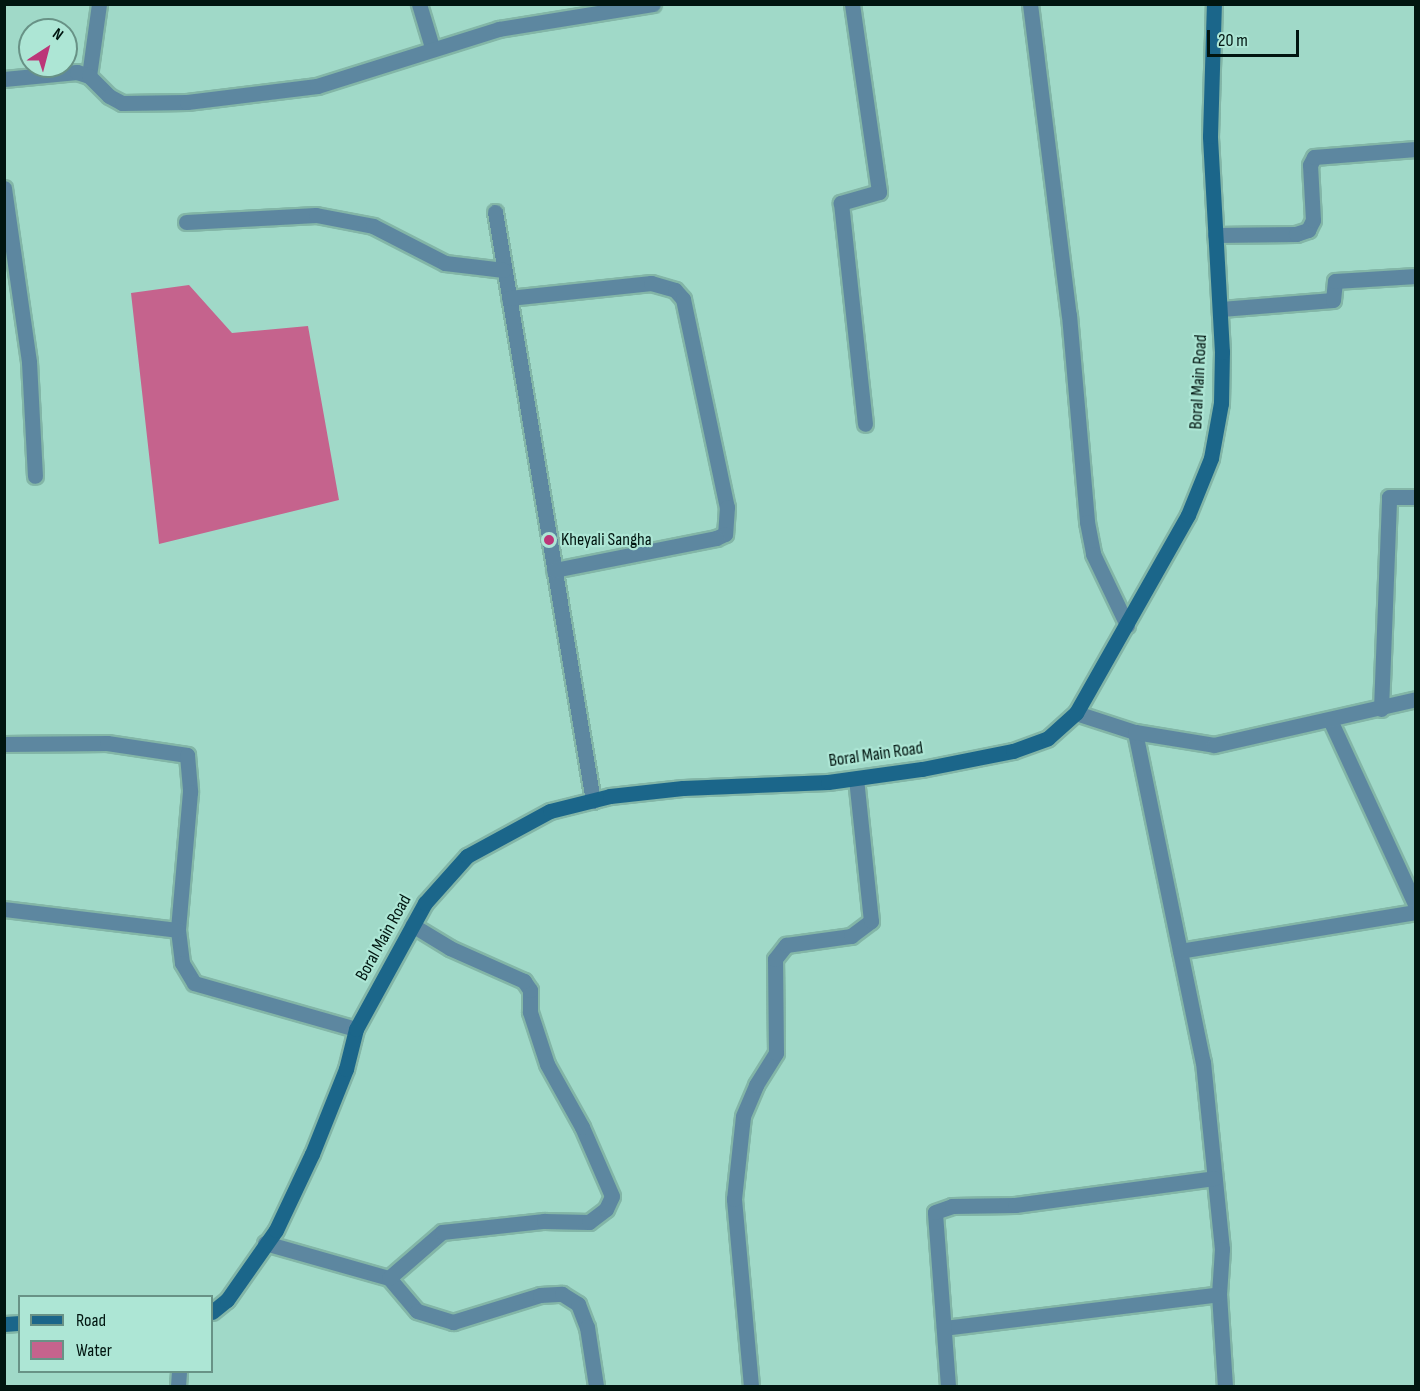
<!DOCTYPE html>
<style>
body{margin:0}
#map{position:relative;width:1420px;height:1391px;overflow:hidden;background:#a0d9c8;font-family:"Sofia Sans Condensed",sans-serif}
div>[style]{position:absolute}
.water>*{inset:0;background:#c5638d}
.roads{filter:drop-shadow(2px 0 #83b6a7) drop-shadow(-2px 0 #83b6a7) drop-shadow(0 2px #83b6a7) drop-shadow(0 -2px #83b6a7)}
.minor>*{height:15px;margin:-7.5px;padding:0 7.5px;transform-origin:7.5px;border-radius:7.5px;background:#5d87a0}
.secondary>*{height:15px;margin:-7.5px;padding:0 7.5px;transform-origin:7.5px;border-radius:7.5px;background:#1b668a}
.dots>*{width:16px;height:16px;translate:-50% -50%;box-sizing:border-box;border:3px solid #ade6d5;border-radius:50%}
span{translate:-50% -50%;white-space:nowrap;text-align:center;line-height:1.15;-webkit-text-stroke:4.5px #ade6d5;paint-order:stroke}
.street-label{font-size:18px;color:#011510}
.poi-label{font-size:18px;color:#011510}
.left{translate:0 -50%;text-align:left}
.frame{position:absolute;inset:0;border:6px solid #011510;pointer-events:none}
.legend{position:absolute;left:18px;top:1295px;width:195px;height:78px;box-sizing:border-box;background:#ade6d5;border:2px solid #689286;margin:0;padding:8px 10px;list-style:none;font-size:18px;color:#011510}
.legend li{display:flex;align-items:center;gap:12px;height:30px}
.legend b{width:30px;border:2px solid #689286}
.north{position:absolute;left:18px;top:18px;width:60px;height:60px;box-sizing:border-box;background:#ade6d5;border:2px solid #689286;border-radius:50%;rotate:36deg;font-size:16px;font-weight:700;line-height:24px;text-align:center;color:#011510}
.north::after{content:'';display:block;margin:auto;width:21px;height:27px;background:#bc3678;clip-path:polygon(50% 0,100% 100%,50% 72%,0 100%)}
.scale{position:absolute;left:1207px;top:30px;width:92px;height:27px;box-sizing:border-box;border:3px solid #011510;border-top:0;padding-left:8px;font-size:18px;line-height:21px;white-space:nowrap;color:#011510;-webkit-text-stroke:4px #ade6d5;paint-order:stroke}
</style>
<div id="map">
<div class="water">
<i style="clip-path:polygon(189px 285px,232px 333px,308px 326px,339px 500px,159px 544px,131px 293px)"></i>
</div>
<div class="roads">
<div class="minor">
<i style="left:419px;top:4px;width:45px;rotate:73.2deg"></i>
<i style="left:852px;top:4px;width:190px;rotate:81.8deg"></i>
<i style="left:879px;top:192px;width:40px;rotate:164deg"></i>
<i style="left:841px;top:203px;width:222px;rotate:83.8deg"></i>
<i style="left:1030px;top:4px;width:313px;rotate:82.9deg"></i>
<i style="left:1069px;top:315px;width:208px;rotate:85deg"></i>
<i style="left:1087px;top:522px;width:33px;rotate:79deg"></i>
<i style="left:1093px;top:554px;width:79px;rotate:64.4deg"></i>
<i style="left:89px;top:76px;width:73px;rotate:-82.1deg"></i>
<i style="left:4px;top:79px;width:73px;rotate:-5.5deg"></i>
<i style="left:77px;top:72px;width:13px;rotate:18deg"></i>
<i style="left:89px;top:76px;width:28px;rotate:45deg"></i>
<i style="left:109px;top:96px;width:15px;rotate:28deg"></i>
<i style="left:122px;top:103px;width:65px;rotate:-0.9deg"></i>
<i style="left:187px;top:102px;width:131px;rotate:-7deg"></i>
<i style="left:317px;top:86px;width:191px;rotate:-17.4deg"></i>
<i style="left:499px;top:29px;width:156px;rotate:-9.2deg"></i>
<i style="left:4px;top:188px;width:176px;rotate:81.8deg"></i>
<i style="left:29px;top:362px;width:114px;rotate:87deg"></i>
<i style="left:495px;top:212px;width:597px;rotate:80.55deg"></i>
<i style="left:186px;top:222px;width:130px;rotate:-3.1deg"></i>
<i style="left:316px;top:215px;width:58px;rotate:10.9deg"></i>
<i style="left:373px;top:226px;width:81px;rotate:27.2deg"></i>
<i style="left:445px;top:263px;width:59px;rotate:6.8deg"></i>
<i style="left:1215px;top:235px;width:81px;rotate:-0.7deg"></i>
<i style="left:1296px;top:234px;width:13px;rotate:-18deg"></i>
<i style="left:1308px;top:230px;width:11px;rotate:-63deg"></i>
<i style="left:1313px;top:220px;width:55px;rotate:-93.1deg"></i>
<i style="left:1310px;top:165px;width:9px;rotate:-63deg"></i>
<i style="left:1314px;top:157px;width:102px;rotate:-4.5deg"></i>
<i style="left:509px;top:298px;width:143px;rotate:-6deg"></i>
<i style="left:651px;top:283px;width:25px;rotate:16deg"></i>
<i style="left:675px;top:290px;width:12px;rotate:48deg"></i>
<i style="left:683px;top:299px;width:213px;rotate:78.1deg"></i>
<i style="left:727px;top:507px;width:27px;rotate:94deg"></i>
<i style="left:725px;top:534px;width:10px;rotate:156deg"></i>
<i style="left:716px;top:538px;width:165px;rotate:168.8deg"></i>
<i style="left:1221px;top:309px;width:112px;rotate:-4.6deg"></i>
<i style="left:1333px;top:300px;width:19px;rotate:-84deg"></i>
<i style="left:1335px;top:281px;width:81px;rotate:-3.5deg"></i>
<i style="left:1381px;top:709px;width:212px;rotate:-87.8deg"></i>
<i style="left:1389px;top:497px;width:27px"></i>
<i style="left:1076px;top:713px;width:62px;rotate:17.9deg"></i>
<i style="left:1135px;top:732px;width:337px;rotate:78.4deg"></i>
<i style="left:1203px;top:1062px;width:188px;rotate:84.2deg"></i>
<i style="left:1222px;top:1249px;width:45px;rotate:93.8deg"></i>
<i style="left:1219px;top:1294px;width:92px;rotate:86.3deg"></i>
<i style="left:1330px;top:720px;width:205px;rotate:65.2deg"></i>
<i style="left:1135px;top:732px;width:80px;rotate:9.3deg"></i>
<i style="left:1214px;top:745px;width:207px;rotate:-12.8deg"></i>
<i style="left:4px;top:744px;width:103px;rotate:-0.6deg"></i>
<i style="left:107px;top:743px;width:81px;rotate:8.5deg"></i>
<i style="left:187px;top:755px;width:37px;rotate:85deg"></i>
<i style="left:190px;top:792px;width:139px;rotate:95deg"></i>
<i style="left:178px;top:930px;width:33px;rotate:83deg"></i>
<i style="left:182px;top:963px;width:23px;rotate:59deg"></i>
<i style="left:194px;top:983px;width:168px;rotate:15.9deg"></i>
<i style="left:4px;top:909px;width:175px;rotate:6.9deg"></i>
<i style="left:1180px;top:951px;width:239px;rotate:-9.4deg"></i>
<i style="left:265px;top:1243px;width:129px;rotate:15.8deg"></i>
<i style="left:389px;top:1278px;width:43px;rotate:49.7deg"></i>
<i style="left:417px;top:1311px;width:38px;rotate:17deg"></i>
<i style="left:453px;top:1322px;width:91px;rotate:-17.2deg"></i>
<i style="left:540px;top:1295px;width:22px;rotate:-3deg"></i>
<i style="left:562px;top:1294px;width:19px;rotate:32deg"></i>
<i style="left:578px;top:1304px;width:25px;rotate:69deg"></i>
<i style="left:587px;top:1327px;width:60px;rotate:81.3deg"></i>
<i style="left:389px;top:1278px;width:70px;rotate:-41deg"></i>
<i style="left:442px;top:1232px;width:103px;rotate:-6.2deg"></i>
<i style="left:544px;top:1221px;width:45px;rotate:1.3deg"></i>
<i style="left:589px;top:1222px;width:21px;rotate:-37deg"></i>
<i style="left:606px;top:1209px;width:14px;rotate:-65deg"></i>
<i style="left:612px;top:1196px;width:75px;rotate:-113.5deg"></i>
<i style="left:582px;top:1127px;width:72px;rotate:-119.1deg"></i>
<i style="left:547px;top:1064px;width:55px;rotate:-108.1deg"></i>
<i style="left:530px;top:1012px;width:22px;rotate:-90deg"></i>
<i style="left:530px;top:990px;width:11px;rotate:-124deg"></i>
<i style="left:524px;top:981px;width:81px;rotate:-156deg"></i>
<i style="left:450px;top:948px;width:44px;rotate:-148.8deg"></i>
<i style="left:944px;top:1328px;width:277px;rotate:-7deg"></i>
<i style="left:178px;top:1386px;width:14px;rotate:-86deg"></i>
<i style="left:751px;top:1386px;width:188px;rotate:-95.2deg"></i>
<i style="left:734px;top:1199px;width:83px;rotate:-83.8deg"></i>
<i style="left:743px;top:1116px;width:34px;rotate:-67deg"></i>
<i style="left:756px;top:1085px;width:38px;rotate:-58deg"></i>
<i style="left:776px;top:1053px;width:94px;rotate:-90.6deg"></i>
<i style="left:775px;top:959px;width:18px;rotate:-52deg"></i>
<i style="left:786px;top:945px;width:66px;rotate:-7.9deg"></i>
<i style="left:851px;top:936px;width:25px;rotate:-37deg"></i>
<i style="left:871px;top:921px;width:143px;rotate:-96deg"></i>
<i style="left:948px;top:1386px;width:174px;rotate:-94.3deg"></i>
<i style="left:935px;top:1212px;width:18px;rotate:-19deg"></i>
<i style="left:952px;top:1206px;width:63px;rotate:-0.9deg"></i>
<i style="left:1015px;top:1205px;width:201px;rotate:-7.7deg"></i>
</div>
<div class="secondary">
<i style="left:212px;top:1312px;width:19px;rotate:-39deg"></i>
<i style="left:227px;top:1300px;width:85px;rotate:-55deg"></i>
<i style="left:276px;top:1230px;width:84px;rotate:-64.7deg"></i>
<i style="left:312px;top:1154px;width:92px;rotate:-68.2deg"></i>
<i style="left:346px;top:1069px;width:41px;rotate:-76deg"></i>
<i style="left:356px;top:1029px;width:144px;rotate:-61.3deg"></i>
<i style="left:425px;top:903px;width:63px;rotate:-48.2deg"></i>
<i style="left:467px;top:856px;width:94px;rotate:-28.5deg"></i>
<i style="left:550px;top:811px;width:62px;rotate:-14deg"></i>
<i style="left:610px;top:796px;width:73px;rotate:-6.3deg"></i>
<i style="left:683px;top:788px;width:145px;rotate:-2.4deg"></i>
<i style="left:828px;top:782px;width:95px;rotate:-7.9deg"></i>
<i style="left:922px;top:769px;width:93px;rotate:-11.2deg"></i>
<i style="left:1013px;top:751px;width:37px;rotate:-20deg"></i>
<i style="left:1048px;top:738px;width:38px;rotate:-42deg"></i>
<i style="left:1076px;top:713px;width:227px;rotate:-60.5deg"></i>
<i style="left:1188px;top:515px;width:61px;rotate:-68deg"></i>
<i style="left:1211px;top:458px;width:56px;rotate:-79.7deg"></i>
<i style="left:1221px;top:403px;width:51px;rotate:-88.9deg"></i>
<i style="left:1222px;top:352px;width:216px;rotate:-93.2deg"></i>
<i style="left:1210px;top:136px;width:132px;rotate:-88.3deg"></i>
<i style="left:4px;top:1324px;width:16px;rotate:-4deg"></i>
</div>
</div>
<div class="dots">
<i style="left:549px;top:540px;background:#bc3678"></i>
</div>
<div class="street-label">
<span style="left:1199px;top:382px;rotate:-87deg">Boral Main Road</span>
<span style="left:876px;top:755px;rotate:-8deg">Boral Main Road</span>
<span style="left:384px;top:938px;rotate:-61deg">Boral Main Road</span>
</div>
<div class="poi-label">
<span class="left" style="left:561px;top:540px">Kheyali Sangha</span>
</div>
<div class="frame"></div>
<ul class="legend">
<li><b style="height:8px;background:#1b668a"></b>Road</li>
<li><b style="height:16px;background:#c5638d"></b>Water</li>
</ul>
<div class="north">N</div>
<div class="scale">20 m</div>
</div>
